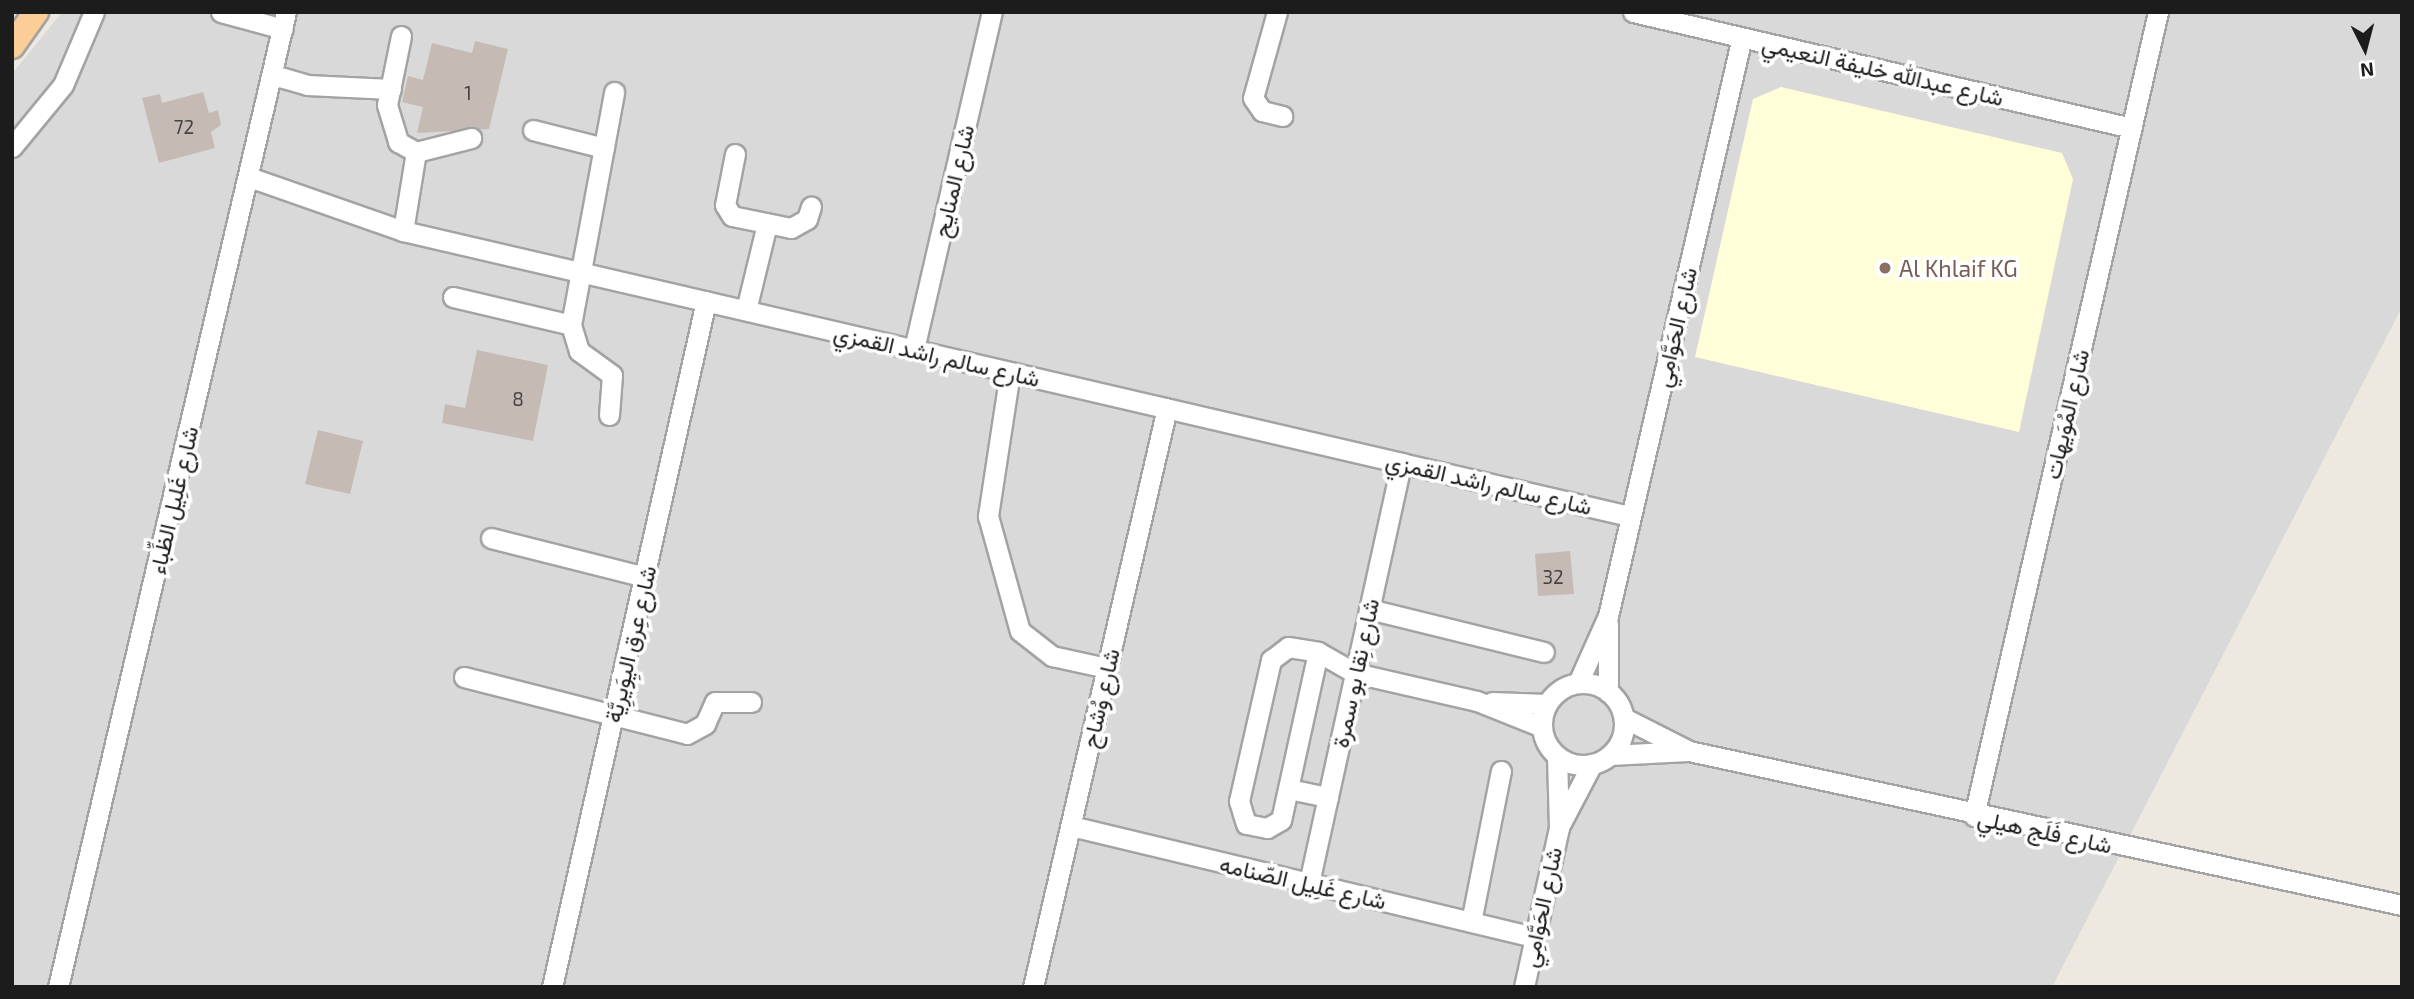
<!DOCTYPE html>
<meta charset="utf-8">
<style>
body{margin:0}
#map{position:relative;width:2414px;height:999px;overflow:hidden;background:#ede9e1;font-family:"Exo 2",Vazirmatn,sans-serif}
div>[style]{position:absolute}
.residential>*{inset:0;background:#dad9d9}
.education>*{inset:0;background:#fffed8}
.building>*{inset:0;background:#c5bbb4}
.roads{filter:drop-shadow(2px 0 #a3a3a3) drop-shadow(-2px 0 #a3a3a3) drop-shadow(0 2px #a3a3a3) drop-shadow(0 -2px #a3a3a3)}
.minor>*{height:19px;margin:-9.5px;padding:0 9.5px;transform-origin:9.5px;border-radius:9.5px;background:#fff}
.minor>.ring{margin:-9.5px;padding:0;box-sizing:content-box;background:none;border:19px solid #fff;border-radius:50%}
.major>*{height:24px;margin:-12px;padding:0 12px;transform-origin:12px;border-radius:12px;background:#fcce97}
.dots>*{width:19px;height:19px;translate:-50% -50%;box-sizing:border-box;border:4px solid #fff;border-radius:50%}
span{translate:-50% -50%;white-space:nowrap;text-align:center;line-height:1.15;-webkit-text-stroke:7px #fff;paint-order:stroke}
.number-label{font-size:19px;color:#464442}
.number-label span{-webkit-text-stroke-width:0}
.street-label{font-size:23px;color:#1c1c1c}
.education-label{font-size:23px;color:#785e54}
.left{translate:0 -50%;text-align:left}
.frame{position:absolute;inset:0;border:14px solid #1c1c1c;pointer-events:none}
.north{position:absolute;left:2330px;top:14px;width:70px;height:70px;-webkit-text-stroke:5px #fff;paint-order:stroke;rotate:174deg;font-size:19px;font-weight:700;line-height:28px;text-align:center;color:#1c1c1c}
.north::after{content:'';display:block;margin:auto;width:24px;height:32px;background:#1c1c1c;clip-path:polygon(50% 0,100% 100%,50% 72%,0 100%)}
</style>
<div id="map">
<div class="residential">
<i style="clip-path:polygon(62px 12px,2402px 12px,2402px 307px,2052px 987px,12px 987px,12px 74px)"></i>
</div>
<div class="education">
<i style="clip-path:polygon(1781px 87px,2062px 153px,2073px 179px,2019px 432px,1695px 357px,1753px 99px)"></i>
</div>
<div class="building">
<i style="clip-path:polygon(475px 41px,508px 49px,489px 129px,417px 133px,423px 107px,402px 102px,408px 76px,423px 80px,432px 43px,472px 53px)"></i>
<i style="clip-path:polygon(203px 92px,209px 113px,218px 110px,221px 125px,211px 132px,215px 148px,159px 163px,142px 98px,160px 94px,162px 103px)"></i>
<i style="clip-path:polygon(477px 350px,548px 365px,533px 441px,442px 423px,445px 404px,465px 408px)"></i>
<i style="clip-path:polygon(318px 430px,363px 441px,350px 494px,305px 484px)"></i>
<i style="clip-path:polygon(1570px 551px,1574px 594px,1538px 596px,1535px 554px)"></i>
</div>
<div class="roads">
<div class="minor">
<i style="left:221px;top:12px;width:64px;rotate:15.3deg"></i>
<i style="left:1277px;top:12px;width:89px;rotate:105.6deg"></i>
<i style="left:1253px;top:98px;width:16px;rotate:55deg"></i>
<i style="left:1262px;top:111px;width:21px;rotate:14deg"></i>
<i style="left:1633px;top:12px;width:512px;rotate:13.09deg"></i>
<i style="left:401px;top:36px;width:70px;rotate:101.5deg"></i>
<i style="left:387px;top:105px;width:39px;rotate:73deg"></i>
<i style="left:398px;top:142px;width:21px;rotate:29deg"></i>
<i style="left:416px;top:152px;width:57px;rotate:-14.3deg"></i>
<i style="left:273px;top:75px;width:35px;rotate:16deg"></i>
<i style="left:307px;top:85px;width:84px;rotate:2.7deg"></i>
<i style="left:533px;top:130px;width:73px;rotate:14.2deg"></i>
<i style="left:12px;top:147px;width:80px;rotate:-50.6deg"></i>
<i style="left:63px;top:85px;width:79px;rotate:-67deg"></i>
<i style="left:735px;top:154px;width:52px;rotate:101.1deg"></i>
<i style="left:725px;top:205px;width:13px;rotate:58deg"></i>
<i style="left:732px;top:216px;width:60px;rotate:11.5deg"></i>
<i style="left:791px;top:228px;width:18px;rotate:-29deg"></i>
<i style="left:807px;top:219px;width:13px;rotate:-72deg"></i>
<i style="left:249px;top:177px;width:163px;rotate:19.3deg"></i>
<i style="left:403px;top:231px;width:1260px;rotate:13.08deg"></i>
<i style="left:403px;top:231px;width:80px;rotate:-80.7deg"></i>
<i style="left:453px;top:297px;width:121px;rotate:13.3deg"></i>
<i style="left:746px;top:310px;width:89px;rotate:-76.3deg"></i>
<i style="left:914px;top:349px;width:346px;rotate:-77deg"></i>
<i style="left:1010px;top:372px;width:146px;rotate:98.7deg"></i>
<i style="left:988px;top:516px;width:119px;rotate:74.5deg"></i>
<i style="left:1020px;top:631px;width:41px;rotate:38deg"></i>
<i style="left:1052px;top:656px;width:56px;rotate:12.3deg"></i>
<i style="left:609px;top:415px;width:40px;rotate:-85.7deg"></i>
<i style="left:612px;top:375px;width:41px;rotate:-144deg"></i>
<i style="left:579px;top:351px;width:27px;rotate:-107deg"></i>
<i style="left:571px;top:325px;width:237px;rotate:-79.5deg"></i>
<i style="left:491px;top:538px;width:159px;rotate:14.2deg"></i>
<i style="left:1369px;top:609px;width:180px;rotate:13.8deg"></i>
<i style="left:1608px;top:624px;width:68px;rotate:90deg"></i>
<i style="left:1318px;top:652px;width:172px;rotate:102.4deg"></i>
<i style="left:1281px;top:820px;width:16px;rotate:150deg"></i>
<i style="left:1267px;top:828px;width:21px;rotate:-169deg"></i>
<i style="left:1246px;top:824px;width:24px;rotate:-107deg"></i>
<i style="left:1239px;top:801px;width:145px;rotate:-77.2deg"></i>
<i style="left:1271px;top:660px;width:21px;rotate:-37deg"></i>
<i style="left:1288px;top:647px;width:30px;rotate:9deg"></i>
<i style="left:1318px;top:652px;width:43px;rotate:29.6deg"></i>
<i style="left:1355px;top:673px;width:125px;rotate:12.9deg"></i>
<i style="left:1477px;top:701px;width:70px;rotate:21.8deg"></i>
<i style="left:464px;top:677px;width:230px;rotate:14.3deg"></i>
<i style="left:687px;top:734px;width:21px;rotate:-29deg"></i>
<i style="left:705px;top:724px;width:24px;rotate:-66deg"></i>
<i style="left:715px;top:702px;width:36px"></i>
<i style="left:1578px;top:683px;width:73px;rotate:-65.9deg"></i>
<i style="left:1608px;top:616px;width:594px;rotate:-76.97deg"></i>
<i class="ring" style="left:1542px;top:683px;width:63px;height:63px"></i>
<i style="left:1492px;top:702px;width:55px;rotate:2.1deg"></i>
<i style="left:1624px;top:718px;width:73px;rotate:26.9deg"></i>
<i style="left:1689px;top:751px;width:729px;rotate:12.19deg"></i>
<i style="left:1610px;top:755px;width:78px;rotate:-2.9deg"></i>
<i style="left:1289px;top:789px;width:40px;rotate:12deg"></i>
<i style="left:1974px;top:816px;width:825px;rotate:-77.11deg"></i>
<i style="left:1561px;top:823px;width:67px;rotate:-62.3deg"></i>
<i style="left:1071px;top:826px;width:477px;rotate:13.5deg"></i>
<i style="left:1309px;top:883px;width:430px;rotate:-77.6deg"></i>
<i style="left:1471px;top:922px;width:154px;rotate:-78.8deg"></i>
<i style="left:58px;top:987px;width:1001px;rotate:-76.84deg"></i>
<i style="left:552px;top:987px;width:703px;rotate:-77.35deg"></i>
<i style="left:1033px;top:987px;width:594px;rotate:-76.97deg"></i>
<i style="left:1524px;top:987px;width:163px;rotate:-77.6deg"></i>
<i style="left:1559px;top:828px;width:72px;rotate:-91.6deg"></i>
</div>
<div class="major">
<i style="left:12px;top:46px;width:42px;rotate:-54.8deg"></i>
</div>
</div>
<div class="dots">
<i style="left:1885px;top:268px;background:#8d6e63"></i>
</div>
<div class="number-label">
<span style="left:468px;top:93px">1</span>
<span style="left:184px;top:127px">72</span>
<span style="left:518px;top:399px">8</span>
<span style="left:1553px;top:577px">32</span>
</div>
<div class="street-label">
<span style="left:1883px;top:70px;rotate:13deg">شارع عبدالله خليفة النعيمي</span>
<span style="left:953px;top:181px;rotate:-77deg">شارع المنايح</span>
<span style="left:1675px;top:327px;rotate:-77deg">شارع الحَوَّامِي</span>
<span style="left:937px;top:355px;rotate:13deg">شارع سالم راشد القمزي</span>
<span style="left:2066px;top:414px;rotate:-77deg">شارع المُوَيهات</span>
<span style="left:1489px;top:483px;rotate:13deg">شارع سالم راشد القمزي</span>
<span style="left:173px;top:500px;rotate:-77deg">شارع غَلِيل الظِّباء</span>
<span style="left:630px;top:644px;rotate:-77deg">شارع عِرق اليِوَيرِيَّة</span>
<span style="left:1355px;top:673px;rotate:-78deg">شارع نِقا بو سمرة</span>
<span style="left:1100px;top:698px;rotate:-77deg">شارع وُشاح</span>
<span style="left:2045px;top:831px;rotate:12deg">شارع فَلَج هيلي</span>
<span style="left:1303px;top:882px;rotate:13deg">شارع غَلِيل الصّنامه</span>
<span style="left:1541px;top:907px;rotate:-78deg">شارع الحَوَّامِي</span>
</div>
<div class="education-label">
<span class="left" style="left:1899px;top:268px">Al Khlaif KG</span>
</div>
<div class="frame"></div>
<div class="north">N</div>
</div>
